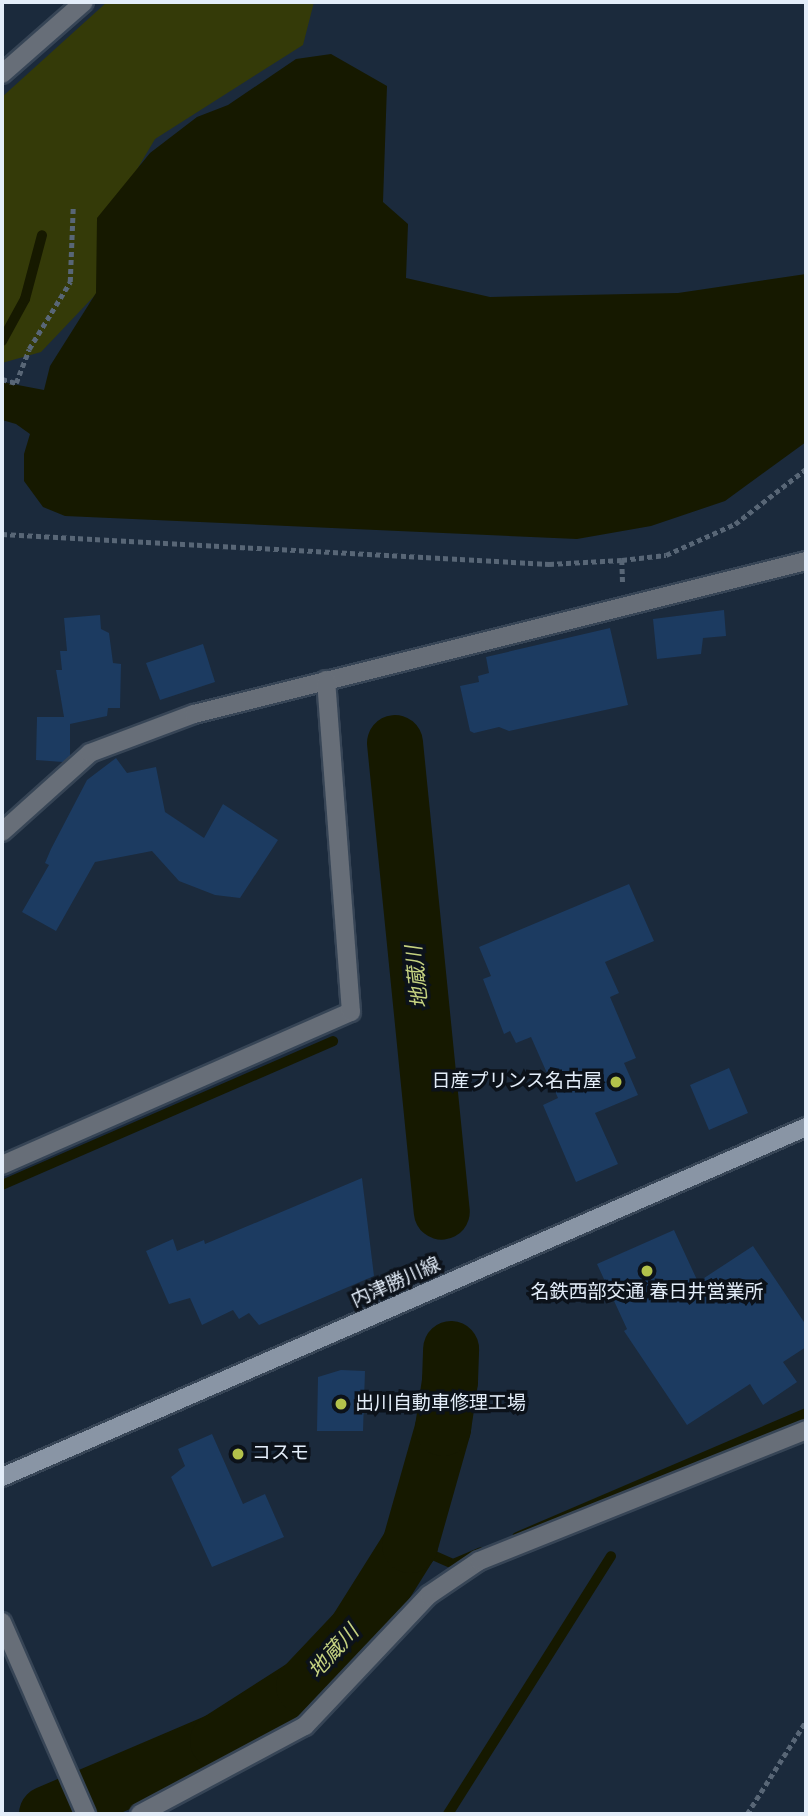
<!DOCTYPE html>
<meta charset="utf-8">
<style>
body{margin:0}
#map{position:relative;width:808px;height:1816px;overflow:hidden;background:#1b2a3c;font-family:"Varela Round","Noto Sans JP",sans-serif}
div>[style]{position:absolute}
.green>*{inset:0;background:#343a08}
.water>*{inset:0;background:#161900}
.stream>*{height:10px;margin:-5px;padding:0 5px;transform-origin:5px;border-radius:5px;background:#161900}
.river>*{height:56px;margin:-28px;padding:0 28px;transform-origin:28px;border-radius:28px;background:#161900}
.building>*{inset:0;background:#1c3b61}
.path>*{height:4.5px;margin-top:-2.25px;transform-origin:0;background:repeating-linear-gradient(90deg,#586676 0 5px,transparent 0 8.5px)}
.roads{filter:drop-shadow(2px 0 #374556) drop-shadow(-2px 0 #374556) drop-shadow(0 2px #374556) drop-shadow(0 -2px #374556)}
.street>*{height:18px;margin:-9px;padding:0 9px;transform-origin:9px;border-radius:9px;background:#676e78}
.secondary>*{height:18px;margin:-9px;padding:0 9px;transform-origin:9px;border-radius:9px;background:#8995a5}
.dots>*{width:19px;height:19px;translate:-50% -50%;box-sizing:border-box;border:4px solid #0c121a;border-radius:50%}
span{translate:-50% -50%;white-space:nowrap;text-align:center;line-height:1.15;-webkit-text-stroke:7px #0c121a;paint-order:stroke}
.poi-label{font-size:19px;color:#e3edf9}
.right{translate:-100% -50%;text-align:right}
.left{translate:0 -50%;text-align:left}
.street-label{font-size:19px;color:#e3edf9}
.water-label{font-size:21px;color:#c5d280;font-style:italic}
.frame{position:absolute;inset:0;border:4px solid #e3edf9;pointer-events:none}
</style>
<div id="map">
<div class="green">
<i style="clip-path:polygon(107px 2px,314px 2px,303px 45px,155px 139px,106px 222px,99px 291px,41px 352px,2px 363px,2px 97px)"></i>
</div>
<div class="water">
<i style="clip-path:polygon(331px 54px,387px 86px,383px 202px,408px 224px,406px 278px,490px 297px,678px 293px,806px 274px,806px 442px,725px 501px,651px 526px,577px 539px,65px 516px,43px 507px,24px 481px,24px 454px,30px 434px,16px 424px,2px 420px,2px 382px,44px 390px,50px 366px,96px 293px,97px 218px,150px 153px,197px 117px,228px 105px,296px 59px)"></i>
</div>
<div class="stream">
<i style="left:2px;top:341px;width:48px;rotate:-61.3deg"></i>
<i style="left:25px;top:299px;width:66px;rotate:-75.1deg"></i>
<i style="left:2px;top:1185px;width:361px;rotate:-23.5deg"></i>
<i style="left:517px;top:1537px;width:314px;rotate:-23.2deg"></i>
<i style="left:410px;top:1545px;width:47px;rotate:23.8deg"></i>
<i style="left:453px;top:1564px;width:30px;rotate:-23deg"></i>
<i style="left:448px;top:1814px;width:305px;rotate:-57.7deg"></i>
</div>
<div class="river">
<i style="left:395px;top:743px;width:471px;rotate:84.3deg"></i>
<i style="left:47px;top:1814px;width:186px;rotate:-23.1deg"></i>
<i style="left:218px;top:1741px;width:102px;rotate:-32.6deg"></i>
<i style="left:304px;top:1686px;width:76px;rotate:-46.6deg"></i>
<i style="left:356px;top:1631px;width:102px;rotate:-57.9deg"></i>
<i style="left:410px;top:1545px;width:122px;rotate:-74.2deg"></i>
<i style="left:443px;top:1428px;width:48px;rotate:-81.5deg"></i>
<i style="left:450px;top:1381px;width:32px;rotate:-88deg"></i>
</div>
<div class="building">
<i style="clip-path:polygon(724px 610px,726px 636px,703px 638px,701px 654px,657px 659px,653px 619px)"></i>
<i style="clip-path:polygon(100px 615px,101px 629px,109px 633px,113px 663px,121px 664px,120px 708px,108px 708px,107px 716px,70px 724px,70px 756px,63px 762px,36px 760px,37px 717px,64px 717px,56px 670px,62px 670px,60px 651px,67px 651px,64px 618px)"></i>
<i style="clip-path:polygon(610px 628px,628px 705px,509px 731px,499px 727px,474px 733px,470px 731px,460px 686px,479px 682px,478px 676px,489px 673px,486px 657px)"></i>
<i style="clip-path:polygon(203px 644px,215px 682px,160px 700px,146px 663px)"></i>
<i style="clip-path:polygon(116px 758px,127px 773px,156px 767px,165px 812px,204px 838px,223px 804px,278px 840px,240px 898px,215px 895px,179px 881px,152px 851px,95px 862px,56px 931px,22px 912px,49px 865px,45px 863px,51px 849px,87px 780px)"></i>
<i style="clip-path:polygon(629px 884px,654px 941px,605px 962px,619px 993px,610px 997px,636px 1058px,624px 1063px,638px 1095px,595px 1113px,618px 1164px,576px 1182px,543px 1105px,558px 1098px,531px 1037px,516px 1043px,510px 1031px,504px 1034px,483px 979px,491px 976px,479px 947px)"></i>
<i style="clip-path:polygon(729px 1068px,748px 1113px,709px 1130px,690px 1085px)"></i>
<i style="clip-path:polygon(362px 1178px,374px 1276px,259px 1325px,249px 1313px,239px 1319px,233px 1310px,202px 1325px,190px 1298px,169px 1304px,146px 1251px,173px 1239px,177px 1251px,204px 1240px,205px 1244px)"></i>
<i style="clip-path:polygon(674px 1230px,698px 1282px,753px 1246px,806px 1325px,806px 1347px,783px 1362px,797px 1382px,763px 1405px,750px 1384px,687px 1425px,624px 1331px,627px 1329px,597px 1264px)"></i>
<i style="clip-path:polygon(341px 1370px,365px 1371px,363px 1431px,317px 1431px,318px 1377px)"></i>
<i style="clip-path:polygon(212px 1434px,243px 1504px,265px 1494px,284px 1537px,212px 1567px,171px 1477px,185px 1466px,178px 1449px)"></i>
</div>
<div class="path">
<i style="left:2px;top:379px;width:15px;rotate:16deg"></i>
<i style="left:16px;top:383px;width:36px;rotate:-69deg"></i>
<i style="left:29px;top:349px;width:79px;rotate:-58.5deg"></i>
<i style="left:70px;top:282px;width:75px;rotate:-87.7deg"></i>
<i style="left:2px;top:534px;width:548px;rotate:3.14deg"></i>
<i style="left:549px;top:564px;width:73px;rotate:-3.1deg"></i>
<i style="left:622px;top:560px;width:44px;rotate:-6.5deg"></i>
<i style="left:666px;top:555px;width:76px;rotate:-24.2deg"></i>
<i style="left:735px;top:524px;width:90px;rotate:-37.8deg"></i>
<i style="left:622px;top:560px;width:24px;rotate:88deg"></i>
<i style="left:747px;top:1814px;width:110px;rotate:-57.6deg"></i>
</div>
<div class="roads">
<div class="street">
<i style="left:2px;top:74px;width:109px;rotate:-41.3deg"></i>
<i style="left:2px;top:832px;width:118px;rotate:-41.9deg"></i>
<i style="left:90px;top:753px;width:111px;rotate:-20.6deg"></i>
<i style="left:194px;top:714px;width:631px;rotate:-14.04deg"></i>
<i style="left:2px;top:1165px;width:381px;rotate:-23.7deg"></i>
<i style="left:351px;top:1012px;width:333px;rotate:-94.3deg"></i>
<i style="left:2px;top:1622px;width:210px;rotate:66.4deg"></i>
<i style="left:140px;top:1814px;width:187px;rotate:-28.1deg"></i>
<i style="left:305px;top:1726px;width:180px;rotate:-46.6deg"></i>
<i style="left:429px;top:1595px;width:60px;rotate:-34.2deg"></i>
<i style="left:479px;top:1561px;width:352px;rotate:-21.8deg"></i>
</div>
<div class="secondary">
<i style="left:2px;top:1477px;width:877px;rotate:-23.52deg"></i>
</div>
</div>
<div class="dots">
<i style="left:616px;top:1082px;background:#b3c24b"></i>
<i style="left:647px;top:1271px;background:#b3c24b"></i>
<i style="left:341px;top:1404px;background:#b3c24b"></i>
<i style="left:238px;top:1454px;background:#b3c24b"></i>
</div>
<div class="poi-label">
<span class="right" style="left:602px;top:1082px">日産プリンス名古屋</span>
<span style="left:647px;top:1293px">名鉄西部交通 春日井営業所</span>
<span class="left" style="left:355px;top:1404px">出川自動車修理工場</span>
<span class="left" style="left:252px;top:1454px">コスモ</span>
</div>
<div class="street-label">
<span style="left:396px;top:1283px;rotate:-24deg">内津勝川線</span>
</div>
<div class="water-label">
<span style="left:418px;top:977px;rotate:-96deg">地蔵川</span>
<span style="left:334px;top:1652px;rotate:-48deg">地蔵川</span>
</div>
<div class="frame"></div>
</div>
